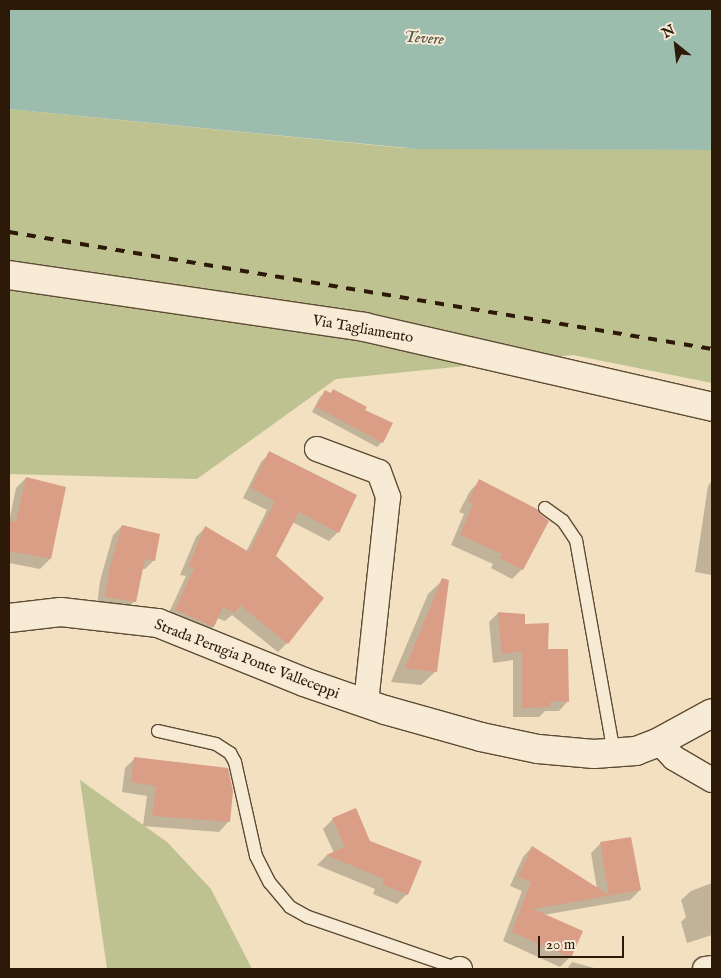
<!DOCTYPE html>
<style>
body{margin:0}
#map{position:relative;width:721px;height:978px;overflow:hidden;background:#f2e0c0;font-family:"IM FELL English",serif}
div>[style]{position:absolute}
.green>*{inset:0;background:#bec190}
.water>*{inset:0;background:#9cbdae}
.shadow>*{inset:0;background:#0003}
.building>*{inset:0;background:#da9e87}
.roads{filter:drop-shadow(1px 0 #5e4b35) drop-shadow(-1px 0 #5e4b35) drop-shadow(0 1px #5e4b35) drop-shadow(0 -1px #5e4b35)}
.service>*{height:12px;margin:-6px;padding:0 6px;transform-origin:6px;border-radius:6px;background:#f7ebd6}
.minor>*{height:24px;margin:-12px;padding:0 12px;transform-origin:12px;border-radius:12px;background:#f7ebd6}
.tertiary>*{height:28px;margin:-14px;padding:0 14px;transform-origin:14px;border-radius:14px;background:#f7ebd6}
.rail>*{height:4px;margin-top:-2px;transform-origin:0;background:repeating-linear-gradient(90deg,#2d1907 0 9px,transparent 0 18px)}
span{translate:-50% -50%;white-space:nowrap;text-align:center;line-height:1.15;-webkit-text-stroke:4px #f7ebd6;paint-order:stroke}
.street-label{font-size:15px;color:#2d1907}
.water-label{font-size:16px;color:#545241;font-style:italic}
.frame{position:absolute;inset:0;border:10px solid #2d1907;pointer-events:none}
.north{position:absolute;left:651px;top:20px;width:50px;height:50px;-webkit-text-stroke:4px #f7ebd6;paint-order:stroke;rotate:331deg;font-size:14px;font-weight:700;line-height:20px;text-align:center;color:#2d1907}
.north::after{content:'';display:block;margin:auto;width:18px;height:22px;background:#2d1907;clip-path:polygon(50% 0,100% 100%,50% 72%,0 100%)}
.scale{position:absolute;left:538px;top:936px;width:86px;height:22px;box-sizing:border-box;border:2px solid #2d1907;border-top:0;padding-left:6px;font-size:15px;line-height:18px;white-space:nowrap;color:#2d1907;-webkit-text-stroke:4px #f7ebd6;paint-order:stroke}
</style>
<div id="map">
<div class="green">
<i style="clip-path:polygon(9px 109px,403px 148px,712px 150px,712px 383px,573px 355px,336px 379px,197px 479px,9px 474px)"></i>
<i style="clip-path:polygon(80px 780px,167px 842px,211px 889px,252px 969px,107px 969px)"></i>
</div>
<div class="water">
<i style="clip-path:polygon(9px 9px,712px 9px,712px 150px,418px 149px,9px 109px)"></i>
</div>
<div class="shadow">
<i style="clip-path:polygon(334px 390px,364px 410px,382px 442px,377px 447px,312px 412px,320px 397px,325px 392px,330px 394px)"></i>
<i style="clip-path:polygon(270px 453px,338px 532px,329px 541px,292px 522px,274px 556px,287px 643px,278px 652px,232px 615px,225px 621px,217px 618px,213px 627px,204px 636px,166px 619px,186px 576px,180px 575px,196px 537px,205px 528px,246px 552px,267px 510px,243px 498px,261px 462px)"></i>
<i style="clip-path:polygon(26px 478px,65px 488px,50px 559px,40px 569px,9px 563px,9px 522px,16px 488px)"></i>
<i style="clip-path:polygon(480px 481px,522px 569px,512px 579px,491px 568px,493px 564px,451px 545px,464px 514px,459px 512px,470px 491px)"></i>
<i style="clip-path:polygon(712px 481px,712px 575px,695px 572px,708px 486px)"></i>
<i style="clip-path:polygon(122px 526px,154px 560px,145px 569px,141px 569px,135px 601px,125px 610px,97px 606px,100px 581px,113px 535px)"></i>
<i style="clip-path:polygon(443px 580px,436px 671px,421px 685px,391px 682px,428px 594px)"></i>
<i style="clip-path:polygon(498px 613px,523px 625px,546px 651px,568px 701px,559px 711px,545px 711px,539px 717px,513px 717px,513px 660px,493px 663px,489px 622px)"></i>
<i style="clip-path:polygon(135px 758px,228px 822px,219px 832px,143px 826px,147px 796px,122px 792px,125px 768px)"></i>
<i style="clip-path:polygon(333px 819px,369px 842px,407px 894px,397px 904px,373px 894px,375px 889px,317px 865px,326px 856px,334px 853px,323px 829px)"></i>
<i style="clip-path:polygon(601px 843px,640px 890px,630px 900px,543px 915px,570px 957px,560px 967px,503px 941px,522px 891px,510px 886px,523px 857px,532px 847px,597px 889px,591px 853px)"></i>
<i style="clip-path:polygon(712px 883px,712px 935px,687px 943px,681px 922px,686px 917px,681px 900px,691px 891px)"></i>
<i style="clip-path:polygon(572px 962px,594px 968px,594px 969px,567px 969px)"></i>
</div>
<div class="building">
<i style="clip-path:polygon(333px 389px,367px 407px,365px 410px,393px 423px,383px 443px,316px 407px,325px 390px,331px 393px)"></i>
<i style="clip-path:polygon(269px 451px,357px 495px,339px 533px,299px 512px,276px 556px,324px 598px,288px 644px,240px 605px,235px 613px,223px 607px,214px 627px,175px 610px,194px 568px,188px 567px,205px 526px,249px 552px,275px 501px,251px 488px)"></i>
<i style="clip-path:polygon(26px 477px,66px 487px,51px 559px,9px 551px,9px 521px,16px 522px)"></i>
<i style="clip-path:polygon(479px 479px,537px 509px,540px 514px,549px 521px,523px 570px,500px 558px,502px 554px,460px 535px,473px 504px,468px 502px)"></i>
<i style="clip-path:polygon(122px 525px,160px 534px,155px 561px,145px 559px,136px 602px,105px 597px,109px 571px)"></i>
<i style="clip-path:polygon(442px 578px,449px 580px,437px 672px,405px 668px)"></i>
<i style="clip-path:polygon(498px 612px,525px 614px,525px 624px,549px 623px,548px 649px,568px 649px,569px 702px,551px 701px,550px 707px,522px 708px,522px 651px,502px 654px)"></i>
<i style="clip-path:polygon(134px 757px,228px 768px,233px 791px,230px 822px,152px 816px,156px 786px,131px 782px)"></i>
<i style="clip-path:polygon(356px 808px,370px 841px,422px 861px,408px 895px,382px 884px,384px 879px,326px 855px,345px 847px,332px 818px)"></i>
<i style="clip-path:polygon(631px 837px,641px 890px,533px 909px,583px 931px,571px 958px,512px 932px,531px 882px,518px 877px,532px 846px,609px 895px,600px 842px)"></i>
</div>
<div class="roads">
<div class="service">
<i style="left:545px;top:508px;width:22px;rotate:36deg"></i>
<i style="left:563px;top:521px;width:23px;rotate:56deg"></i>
<i style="left:576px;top:540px;width:216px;rotate:79.9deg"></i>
<i style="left:158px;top:731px;width:59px;rotate:12.6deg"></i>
<i style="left:216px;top:744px;width:17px;rotate:33deg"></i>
<i style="left:230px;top:753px;width:10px;rotate:61deg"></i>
<i style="left:235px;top:762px;width:96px;rotate:77.4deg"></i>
<i style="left:256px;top:856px;width:30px;rotate:63deg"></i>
<i style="left:270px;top:883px;width:31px;rotate:50deg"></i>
<i style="left:290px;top:907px;width:21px;rotate:29deg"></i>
<i style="left:308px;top:917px;width:160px;rotate:19deg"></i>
</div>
<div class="minor">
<i style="left:317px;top:449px;width:66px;rotate:20.4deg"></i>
<i style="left:379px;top:472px;width:27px;rotate:70deg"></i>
<i style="left:388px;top:497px;width:206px;rotate:96.1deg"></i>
<i style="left:659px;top:742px;width:22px;rotate:47deg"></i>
<i style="left:674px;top:758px;width:44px;rotate:30.1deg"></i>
<i style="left:459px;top:969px;width:1px"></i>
<i style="left:705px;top:969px;width:7px;rotate:-8deg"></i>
</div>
<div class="tertiary">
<i style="left:9px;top:275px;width:359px;rotate:8.3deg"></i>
<i style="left:364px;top:327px;width:357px;rotate:12.9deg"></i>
<i style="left:9px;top:618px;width:52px;rotate:-6.6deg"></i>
<i style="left:61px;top:612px;width:98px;rotate:6.5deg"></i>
<i style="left:158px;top:623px;width:157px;rotate:22deg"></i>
<i style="left:304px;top:682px;width:86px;rotate:19.1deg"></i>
<i style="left:385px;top:710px;width:100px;rotate:15.7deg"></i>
<i style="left:481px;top:737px;width:58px;rotate:11.9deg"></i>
<i style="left:538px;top:749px;width:56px;rotate:5.1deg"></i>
<i style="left:594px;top:754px;width:42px;rotate:-4.1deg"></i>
<i style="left:636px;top:751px;width:25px;rotate:-21deg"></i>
<i style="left:659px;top:742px;width:60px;rotate:-28.7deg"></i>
</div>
</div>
<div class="rail">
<i style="left:9px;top:232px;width:713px;rotate:9.45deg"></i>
</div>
<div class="street-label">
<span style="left:363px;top:329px;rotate:10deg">Via Tagliamento</span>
<span style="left:247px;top:659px;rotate:21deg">Strada Perugia Ponte Valleceppi</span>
</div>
<div class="water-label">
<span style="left:424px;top:39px;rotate:4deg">Tevere</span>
</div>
<div class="frame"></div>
<div class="north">N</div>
<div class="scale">20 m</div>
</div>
